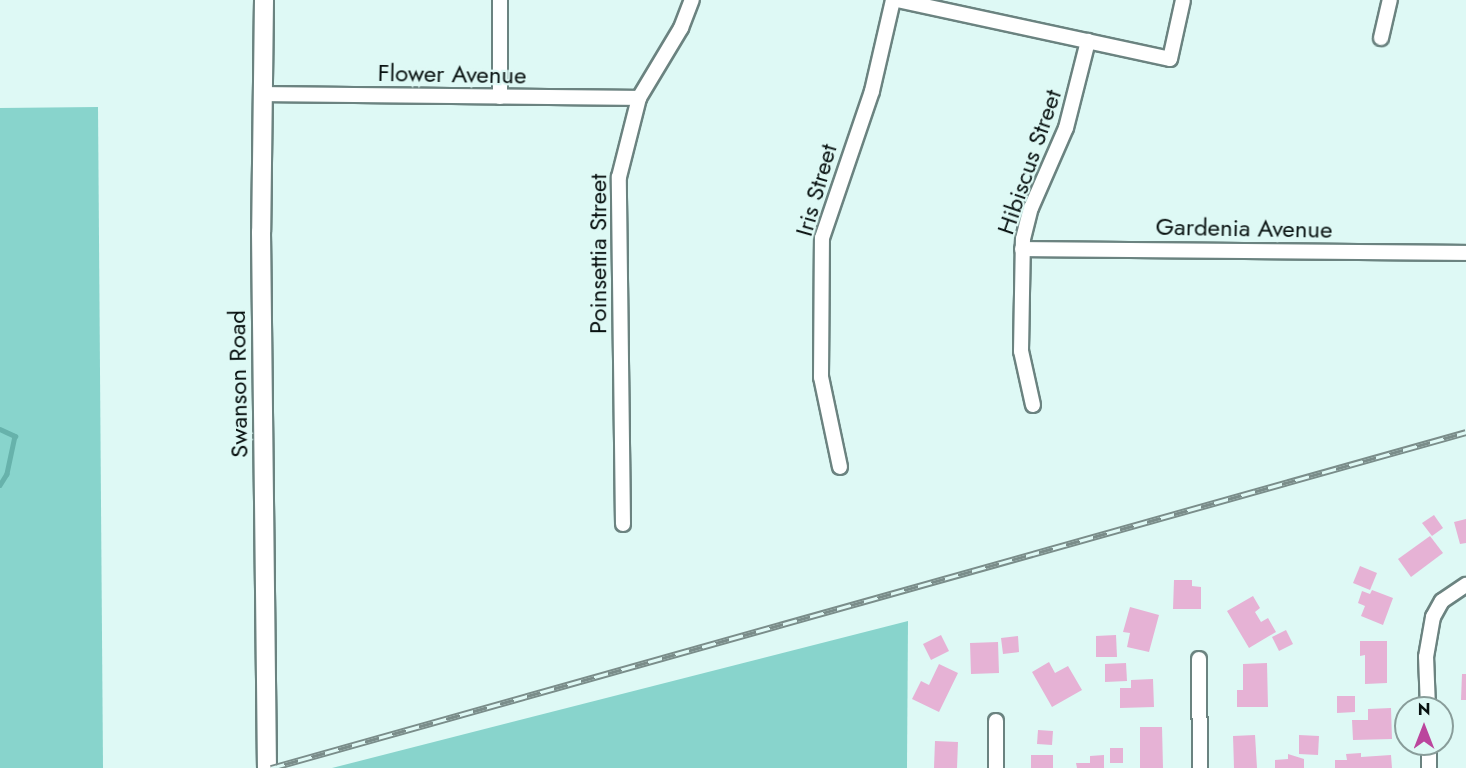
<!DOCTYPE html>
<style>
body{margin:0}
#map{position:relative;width:1466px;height:768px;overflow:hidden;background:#def9f5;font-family:Jost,sans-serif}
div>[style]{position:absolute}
.forest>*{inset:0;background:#88d4cc}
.stream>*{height:4.5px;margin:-2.25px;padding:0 2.25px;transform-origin:2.25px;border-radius:2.25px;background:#67b2ab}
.building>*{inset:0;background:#e6b2d5}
.roads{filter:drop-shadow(2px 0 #6b8380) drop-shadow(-2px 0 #6b8380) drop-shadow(0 2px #6b8380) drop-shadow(0 -2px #6b8380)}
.street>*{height:14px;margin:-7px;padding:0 7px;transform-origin:7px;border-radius:7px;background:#fff}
.secondary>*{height:18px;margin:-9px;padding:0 9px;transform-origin:9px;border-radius:9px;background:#fff}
.rail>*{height:7px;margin-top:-3.5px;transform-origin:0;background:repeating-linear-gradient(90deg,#def9f5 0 14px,#7a8d8a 0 28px);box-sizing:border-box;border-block:2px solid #7a8d8a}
span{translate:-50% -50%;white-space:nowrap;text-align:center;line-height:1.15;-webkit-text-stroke:4.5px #def9f5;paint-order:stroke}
.street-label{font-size:24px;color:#091211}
.north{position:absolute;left:1394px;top:696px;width:60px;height:60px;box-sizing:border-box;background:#def9f5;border:2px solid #899d9a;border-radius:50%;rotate:0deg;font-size:16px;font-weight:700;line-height:24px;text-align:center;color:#091211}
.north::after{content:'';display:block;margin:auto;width:21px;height:27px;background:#bb469d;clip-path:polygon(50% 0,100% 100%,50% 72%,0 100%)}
</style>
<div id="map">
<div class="forest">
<i style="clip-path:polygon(98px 107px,103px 768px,0 768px,0 108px)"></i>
<i style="clip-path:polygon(908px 621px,907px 768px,332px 768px)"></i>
</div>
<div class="stream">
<i style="left:0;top:429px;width:17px;rotate:25deg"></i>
<i style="left:15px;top:436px;width:39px;rotate:102deg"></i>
<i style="left:7px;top:474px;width:13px;rotate:122deg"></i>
</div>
<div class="building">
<i style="clip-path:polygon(1434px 515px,1443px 528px,1432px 536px,1422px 523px)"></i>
<i style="clip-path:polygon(1466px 519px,1466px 543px,1460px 544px,1454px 522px)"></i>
<i style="clip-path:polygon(1430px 536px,1443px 553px,1411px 577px,1398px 559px)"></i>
<i style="clip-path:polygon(1360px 566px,1377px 573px,1370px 590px,1353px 583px)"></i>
<i style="clip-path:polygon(1174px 580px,1192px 580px,1192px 586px,1201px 587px,1201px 609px,1173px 609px)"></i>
<i style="clip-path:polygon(1372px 590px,1393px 598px,1383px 625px,1361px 616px,1365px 606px,1358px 603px,1362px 591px,1370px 594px)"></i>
<i style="clip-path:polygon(1253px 596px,1260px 608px,1255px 612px,1261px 622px,1268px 618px,1276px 632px,1249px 648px,1227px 611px)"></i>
<i style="clip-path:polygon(1130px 607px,1159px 615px,1149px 652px,1127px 647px,1130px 633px,1123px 632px)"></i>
<i style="clip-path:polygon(1286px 630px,1293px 644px,1279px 651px,1272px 637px)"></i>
<i style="clip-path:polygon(941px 635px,949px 651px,931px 660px,923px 644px)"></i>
<i style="clip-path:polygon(1116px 635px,1117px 657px,1096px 657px,1096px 636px)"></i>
<i style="clip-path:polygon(1018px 636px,1019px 652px,1003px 654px,1001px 638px)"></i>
<i style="clip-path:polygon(1360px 641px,1387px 641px,1387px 683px,1365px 684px,1365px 655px,1360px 656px)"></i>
<i style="clip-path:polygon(998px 642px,999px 673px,971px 674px,970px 643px)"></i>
<i style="clip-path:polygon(1049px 662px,1055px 673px,1068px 666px,1082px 690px,1052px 707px,1032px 672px)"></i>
<i style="clip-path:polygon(1126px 663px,1127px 681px,1105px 682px,1105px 664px)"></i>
<i style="clip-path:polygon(1267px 663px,1268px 707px,1237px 707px,1237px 690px,1243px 690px,1243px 664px)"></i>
<i style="clip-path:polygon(939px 664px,958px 673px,939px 712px,912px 699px,921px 681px,929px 685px)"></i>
<i style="clip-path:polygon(1462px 674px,1466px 674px,1466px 700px,1461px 700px)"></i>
<i style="clip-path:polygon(1153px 679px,1154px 707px,1120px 708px,1120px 688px,1131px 688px,1131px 680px)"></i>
<i style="clip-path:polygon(1337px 696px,1355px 696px,1355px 712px,1337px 713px)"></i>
<i style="clip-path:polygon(1391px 708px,1392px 739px,1353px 740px,1352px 720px,1368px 720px,1368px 709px)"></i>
<i style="clip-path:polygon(1140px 727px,1162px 727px,1163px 768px,1140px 768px)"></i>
<i style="clip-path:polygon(1038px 730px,1053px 731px,1052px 745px,1037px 744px)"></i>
<i style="clip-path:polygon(1255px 735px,1257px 768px,1234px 768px,1233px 736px)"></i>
<i style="clip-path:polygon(1299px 735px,1319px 736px,1318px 755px,1299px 754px)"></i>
<i style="clip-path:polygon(935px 741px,958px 742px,957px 768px,934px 768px)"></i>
<i style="clip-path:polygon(1110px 748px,1123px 748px,1123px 763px,1110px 763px)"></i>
<i style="clip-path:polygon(1361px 753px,1361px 757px,1391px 755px,1392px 768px,1335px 768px,1335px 760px,1347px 760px,1346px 754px)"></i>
<i style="clip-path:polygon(1288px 754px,1304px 759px,1304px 768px,1275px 768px,1275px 760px,1288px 759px)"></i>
<i style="clip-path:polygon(1031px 755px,1053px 755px,1053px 768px,1031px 768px)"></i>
<i style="clip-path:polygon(1104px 755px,1104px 768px,1077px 768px,1076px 763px,1090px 763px,1090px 756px)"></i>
</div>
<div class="roads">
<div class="street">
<i style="left:500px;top:0;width:97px;rotate:90deg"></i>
<i style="left:897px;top:0;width:279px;rotate:12.2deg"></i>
<i style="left:1170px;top:59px;width:60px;rotate:-77.6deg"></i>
<i style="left:1381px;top:38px;width:39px;rotate:-77deg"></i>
<i style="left:264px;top:94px;width:375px;rotate:0.6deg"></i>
<i style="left:1022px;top:249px;width:444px;rotate:0.5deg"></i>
<i style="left:1033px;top:405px;width:55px;rotate:-102.5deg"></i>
<i style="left:1021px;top:351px;width:112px;rotate:-89deg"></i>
<i style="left:1023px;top:239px;width:32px;rotate:-76deg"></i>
<i style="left:1031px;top:208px;width:87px;rotate:-66.4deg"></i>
<i style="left:1066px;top:128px;width:90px;rotate:-75.8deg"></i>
<i style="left:840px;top:467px;width:92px;rotate:-101.9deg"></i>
<i style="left:821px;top:377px;width:139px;rotate:-89.6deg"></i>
<i style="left:822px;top:238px;width:155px;rotate:-71.2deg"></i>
<i style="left:872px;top:91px;width:93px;rotate:-77deg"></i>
<i style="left:623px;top:524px;width:347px;rotate:-90.7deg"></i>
<i style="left:619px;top:177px;width:81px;rotate:-75.8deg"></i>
<i style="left:639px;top:98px;width:82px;rotate:-59deg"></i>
<i style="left:681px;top:28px;width:30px;rotate:-69deg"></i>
<i style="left:1199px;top:659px;width:109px;rotate:89.5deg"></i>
<i style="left:1428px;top:708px;width:51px;rotate:-92.2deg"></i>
<i style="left:1426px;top:657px;width:41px;rotate:-80.1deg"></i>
<i style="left:1433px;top:617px;width:18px;rotate:-61deg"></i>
<i style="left:1442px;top:601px;width:29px;rotate:-34deg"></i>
<i style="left:996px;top:721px;width:47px;rotate:90deg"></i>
<i style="left:1429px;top:744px;width:24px;rotate:90deg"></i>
</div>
<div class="secondary">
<i style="left:264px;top:0;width:232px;rotate:90.7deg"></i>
<i style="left:261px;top:232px;width:536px;rotate:89.36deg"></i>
</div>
</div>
<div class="rail">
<i style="left:271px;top:768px;width:1241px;rotate:-15.7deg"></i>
</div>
<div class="street-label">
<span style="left:452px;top:74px;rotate:1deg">Flower Avenue</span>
<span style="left:1029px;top:162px;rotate:-71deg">Hibiscus Street</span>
<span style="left:816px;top:190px;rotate:-74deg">Iris Street</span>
<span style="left:1244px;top:228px;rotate:1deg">Gardenia Avenue</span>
<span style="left:598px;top:254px;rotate:-90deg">Poinsettia Street</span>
<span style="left:238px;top:384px;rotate:-91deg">Swanson Road</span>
</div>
<div class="north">N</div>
</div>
